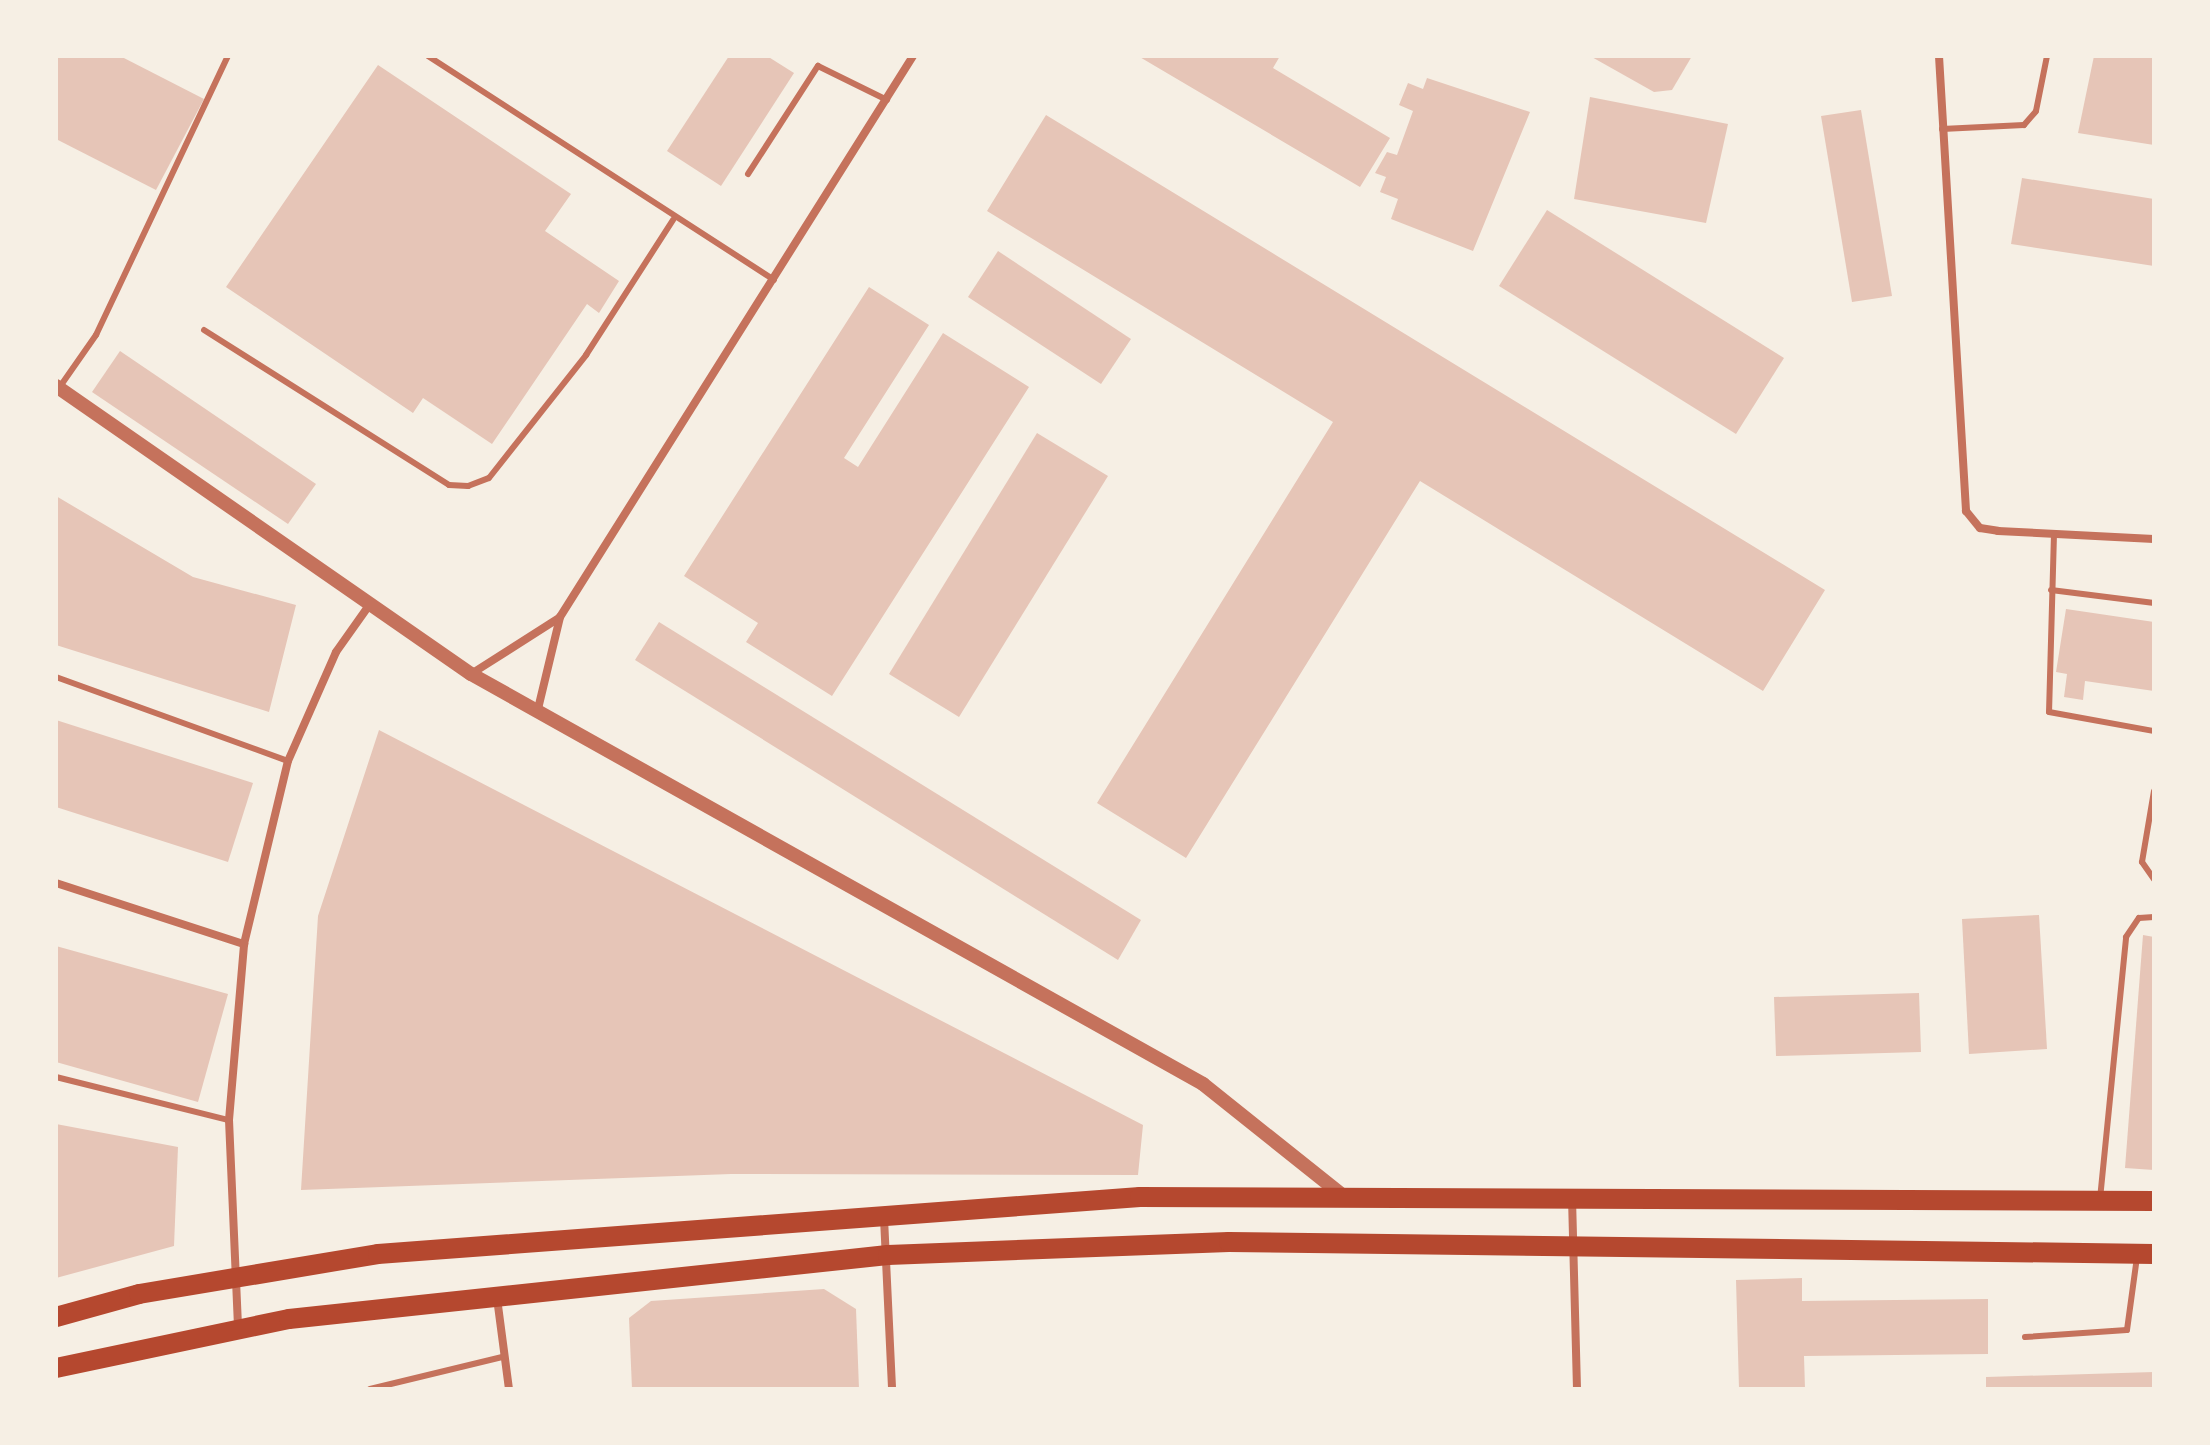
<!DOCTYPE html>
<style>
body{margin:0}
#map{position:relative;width:2210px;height:1445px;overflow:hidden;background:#f6efe4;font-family:Arial,sans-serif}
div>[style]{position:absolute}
.building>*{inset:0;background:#e6c5b7}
.service>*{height:6px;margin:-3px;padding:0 3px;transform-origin:3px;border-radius:3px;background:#c5725c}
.minor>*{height:8px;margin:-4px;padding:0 4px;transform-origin:4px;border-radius:4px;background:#c5725c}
.tertiary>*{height:14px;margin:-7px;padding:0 7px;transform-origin:7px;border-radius:7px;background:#c5725c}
.primary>*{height:20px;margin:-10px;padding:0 10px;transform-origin:10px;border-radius:10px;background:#b5482f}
span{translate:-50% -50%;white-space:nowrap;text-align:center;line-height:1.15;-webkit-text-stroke:8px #f6efe4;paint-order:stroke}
.frame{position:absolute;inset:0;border:58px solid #f6efe4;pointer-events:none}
</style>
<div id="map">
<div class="building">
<i style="clip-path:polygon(56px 56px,120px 56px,204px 99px,156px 190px,56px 139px)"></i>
<i style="clip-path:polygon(729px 56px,767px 56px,794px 73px,721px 186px,667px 151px)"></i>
<i style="clip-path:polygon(1138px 56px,1280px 56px,1273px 68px,1390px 138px,1360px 187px)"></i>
<i style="clip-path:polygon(1590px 56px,1692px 56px,1672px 90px,1654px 92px)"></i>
<i style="clip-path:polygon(2094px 56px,2154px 56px,2154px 145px,2078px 133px)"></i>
<i style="clip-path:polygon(378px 65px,571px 194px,545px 231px,619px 281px,599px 313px,587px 304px,492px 444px,423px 398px,413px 413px,226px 287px)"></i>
<i style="clip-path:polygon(1427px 78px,1530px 112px,1473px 251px,1391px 219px,1398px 199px,1380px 192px,1386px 177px,1375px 173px,1387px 152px,1397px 155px,1413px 111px,1399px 105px,1408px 83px,1423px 89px)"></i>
<i style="clip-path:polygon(1590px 97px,1728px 124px,1706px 223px,1574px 199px)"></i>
<i style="clip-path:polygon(1861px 110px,1892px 296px,1852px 302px,1821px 116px)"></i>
<i style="clip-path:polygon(1046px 115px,1825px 590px,1763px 691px,1420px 481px,1186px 858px,1097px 803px,1333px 422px,987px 211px)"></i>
<i style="clip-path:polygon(2022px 178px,2154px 199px,2154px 266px,2011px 244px)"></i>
<i style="clip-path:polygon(1547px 210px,1784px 358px,1736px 434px,1499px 286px)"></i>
<i style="clip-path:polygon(998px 251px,1131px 339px,1101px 384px,968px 297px)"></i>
<i style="clip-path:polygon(869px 287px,929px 325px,844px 458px,858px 467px,943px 333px,1029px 387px,832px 696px,746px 642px,758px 623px,684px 576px)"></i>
<i style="clip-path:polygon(120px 351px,316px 484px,288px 524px,92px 392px)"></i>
<i style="clip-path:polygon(1037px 433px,1108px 476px,959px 717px,889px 674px)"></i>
<i style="clip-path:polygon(56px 496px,193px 577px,296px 605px,269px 712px,56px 645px)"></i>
<i style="clip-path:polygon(2066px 609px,2154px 622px,2154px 691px,2085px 681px,2083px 700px,2064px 697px,2067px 674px,2056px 672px)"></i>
<i style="clip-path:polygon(659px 622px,1141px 920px,1118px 960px,635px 660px)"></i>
<i style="clip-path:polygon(56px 720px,253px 783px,228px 862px,56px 807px)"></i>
<i style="clip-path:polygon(379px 730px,1143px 1125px,1138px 1175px,731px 1174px,301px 1190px,318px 916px)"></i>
<i style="clip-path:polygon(2039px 915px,2047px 1049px,1969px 1054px,1962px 919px)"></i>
<i style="clip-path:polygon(2143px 935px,2154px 937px,2154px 1170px,2125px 1168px)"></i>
<i style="clip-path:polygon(56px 946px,228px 994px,198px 1102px,56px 1062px)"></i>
<i style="clip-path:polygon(1919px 993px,1921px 1052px,1776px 1056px,1774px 997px)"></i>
<i style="clip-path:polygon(56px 1124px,178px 1147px,174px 1246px,56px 1278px)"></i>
<i style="clip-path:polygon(1802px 1278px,1802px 1301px,1988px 1299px,1988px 1354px,1804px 1356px,1805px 1389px,1739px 1389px,1736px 1280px)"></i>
<i style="clip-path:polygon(824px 1289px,856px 1309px,859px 1389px,632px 1389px,629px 1318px,651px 1301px)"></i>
<i style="clip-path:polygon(2154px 1372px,2154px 1389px,1986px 1389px,1986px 1377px)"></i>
</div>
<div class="service">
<i style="left:428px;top:56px;width:412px;rotate:32.9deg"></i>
<i style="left:1942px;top:129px;width:82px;rotate:-2.8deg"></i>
<i style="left:2024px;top:125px;width:18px;rotate:-49deg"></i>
<i style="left:2036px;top:111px;width:56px;rotate:-78.7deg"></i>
<i style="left:748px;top:174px;width:129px;rotate:-57.1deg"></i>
<i style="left:818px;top:66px;width:77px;rotate:26.2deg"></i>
<i style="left:204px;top:330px;width:290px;rotate:32.3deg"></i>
<i style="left:449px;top:485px;width:19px;rotate:3deg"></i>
<i style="left:468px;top:486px;width:22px;rotate:-21deg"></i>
<i style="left:489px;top:478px;width:157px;rotate:-51.7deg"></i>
<i style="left:586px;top:355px;width:161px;rotate:-57.2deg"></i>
<i style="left:59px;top:388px;width:65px;rotate:-55.1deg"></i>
<i style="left:96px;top:335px;width:309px;rotate:-64.7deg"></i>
<i style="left:2054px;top:534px;width:178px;rotate:91.6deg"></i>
<i style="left:2049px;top:712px;width:107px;rotate:10.3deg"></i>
<i style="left:2051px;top:590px;width:104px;rotate:7.2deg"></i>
<i style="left:56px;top:677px;width:247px;rotate:19.9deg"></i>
<i style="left:2154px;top:791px;width:72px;rotate:99.6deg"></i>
<i style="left:2142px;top:862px;width:21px;rotate:55deg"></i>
<i style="left:56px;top:1077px;width:178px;rotate:14deg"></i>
<i style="left:2100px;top:1199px;width:263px;rotate:-84.3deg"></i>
<i style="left:2126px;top:937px;width:23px;rotate:-56deg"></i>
<i style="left:2139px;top:918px;width:15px;rotate:-4deg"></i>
<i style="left:2025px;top:1337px;width:102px;rotate:-3.9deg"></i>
<i style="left:2127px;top:1330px;width:74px;rotate:-82.2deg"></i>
<i style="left:370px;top:1389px;width:136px;rotate:-13.6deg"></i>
</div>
<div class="minor">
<i style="left:1939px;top:56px;width:456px;rotate:86.6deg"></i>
<i style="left:1966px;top:511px;width:22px;rotate:51deg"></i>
<i style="left:1980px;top:528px;width:18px;rotate:9deg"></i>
<i style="left:1998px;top:531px;width:156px;rotate:2.9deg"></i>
<i style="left:471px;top:674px;width:104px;rotate:-32.5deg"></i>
<i style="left:537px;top:713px;width:99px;rotate:-76.5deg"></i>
<i style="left:560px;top:617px;width:663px;rotate:-57.82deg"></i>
<i style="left:56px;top:883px;width:198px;rotate:18deg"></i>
<i style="left:1572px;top:1198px;width:191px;rotate:88.5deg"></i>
<i style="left:884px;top:1218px;width:171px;rotate:87.3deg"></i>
<i style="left:497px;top:1298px;width:92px;rotate:82.5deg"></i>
<i style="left:238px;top:1326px;width:206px;rotate:-92.5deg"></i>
<i style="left:229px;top:1120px;width:177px;rotate:-85.1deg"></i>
<i style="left:244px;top:944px;width:188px;rotate:-76.5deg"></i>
<i style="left:288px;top:761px;width:119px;rotate:-66.2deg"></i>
<i style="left:336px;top:652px;width:59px;rotate:-54.7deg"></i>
</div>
<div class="tertiary">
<i style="left:56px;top:386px;width:505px;rotate:34.76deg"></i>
<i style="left:471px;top:674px;width:839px;rotate:29.25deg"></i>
<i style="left:1203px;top:1084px;width:176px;rotate:38.6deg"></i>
</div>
<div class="primary">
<i style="left:56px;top:1317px;width:86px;rotate:-15.5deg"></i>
<i style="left:139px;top:1294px;width:242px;rotate:-9.5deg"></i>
<i style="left:378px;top:1254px;width:764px;rotate:-4.28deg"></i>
<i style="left:1140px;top:1197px;width:1014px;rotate:0.23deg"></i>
<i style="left:56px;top:1368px;width:238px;rotate:-11.9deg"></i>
<i style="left:289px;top:1319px;width:602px;rotate:-6.1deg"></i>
<i style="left:888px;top:1255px;width:341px;rotate:-2.2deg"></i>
<i style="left:1229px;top:1242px;width:925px;rotate:0.74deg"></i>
</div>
<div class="frame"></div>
</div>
